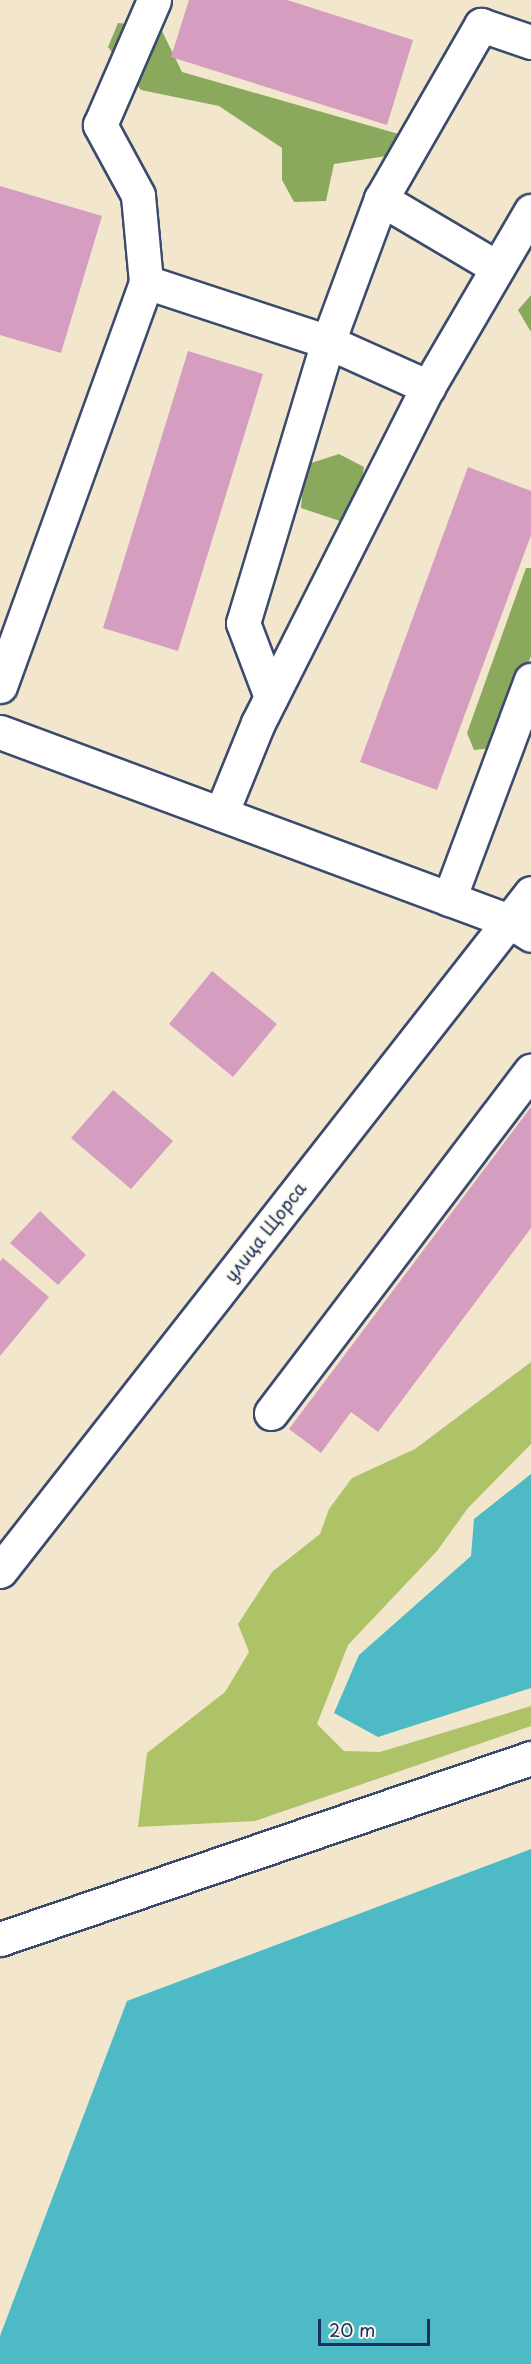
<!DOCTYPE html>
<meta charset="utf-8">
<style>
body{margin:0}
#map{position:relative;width:531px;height:2364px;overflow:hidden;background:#f2e7cc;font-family:"Playpen Sans",sans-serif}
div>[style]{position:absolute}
.green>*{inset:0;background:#aec367}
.forest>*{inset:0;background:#8aa95c}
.water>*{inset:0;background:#4dbac6}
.building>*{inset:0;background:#d59dbf}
.roads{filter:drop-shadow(2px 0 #3b4b6e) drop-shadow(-2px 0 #3b4b6e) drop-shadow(0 2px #3b4b6e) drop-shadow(0 -2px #3b4b6e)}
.minor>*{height:33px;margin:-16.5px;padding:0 16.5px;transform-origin:16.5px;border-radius:16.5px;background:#fff}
span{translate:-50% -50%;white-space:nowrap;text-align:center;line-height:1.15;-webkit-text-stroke:4.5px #fbf7ec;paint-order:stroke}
.street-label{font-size:18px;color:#1b2f5e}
.scale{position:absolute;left:318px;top:2319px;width:112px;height:27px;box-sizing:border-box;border:3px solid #1b2f5e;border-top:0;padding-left:8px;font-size:18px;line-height:21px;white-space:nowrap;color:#1b2f5e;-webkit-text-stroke:4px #fbf7ec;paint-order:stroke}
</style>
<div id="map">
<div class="green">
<i style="clip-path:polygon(531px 1362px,531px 1444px,468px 1508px,437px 1551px,348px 1645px,317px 1724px,344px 1751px,380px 1752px,531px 1706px,531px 1726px,255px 1821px,138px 1827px,147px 1753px,225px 1692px,249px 1652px,238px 1624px,272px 1572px,320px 1534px,329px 1509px,352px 1478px,415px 1449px)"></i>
</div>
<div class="forest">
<i style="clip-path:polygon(118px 23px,160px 27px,182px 72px,402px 135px,393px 155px,334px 164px,326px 201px,294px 202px,282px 180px,282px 148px,219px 106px,141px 90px,108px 47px)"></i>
<i style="clip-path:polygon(531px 295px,531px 332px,518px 310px)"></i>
<i style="clip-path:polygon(339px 454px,364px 467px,359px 497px,340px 521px,301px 508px,305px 465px)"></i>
<i style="clip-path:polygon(526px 568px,531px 568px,531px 656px,493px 748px,474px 750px,467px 733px)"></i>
</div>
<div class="water">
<i style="clip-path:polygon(531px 1474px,531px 1688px,378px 1737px,334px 1713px,359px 1655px,471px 1556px,474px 1519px)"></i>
<i style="clip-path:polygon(531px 1849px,531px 2364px,0 2364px,0 2336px,127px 2001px)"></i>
</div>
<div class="building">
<i style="clip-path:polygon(189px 0,287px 0,413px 40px,387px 125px,171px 57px)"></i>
<i style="clip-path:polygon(0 186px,102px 216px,61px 353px,0 335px)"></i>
<i style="clip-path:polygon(188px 351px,263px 374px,178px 651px,103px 628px)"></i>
<i style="clip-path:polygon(468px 467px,531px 491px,531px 535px,437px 790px,360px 762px)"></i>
<i style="clip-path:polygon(212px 971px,277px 1024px,233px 1077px,169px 1024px)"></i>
<i style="clip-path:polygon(113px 1090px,173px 1141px,131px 1189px,71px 1138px)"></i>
<i style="clip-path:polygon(531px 1107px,531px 1228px,378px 1432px,351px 1412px,321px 1453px,289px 1429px)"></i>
<i style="clip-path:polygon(40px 1211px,86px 1255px,58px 1285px,10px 1243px)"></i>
<i style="clip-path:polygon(3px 1258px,49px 1297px,0 1356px,0 1261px)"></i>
</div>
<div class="roads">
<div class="minor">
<i style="left:381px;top:199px;width:134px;rotate:30.6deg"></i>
<i style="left:146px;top:282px;width:192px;rotate:18.2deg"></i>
<i style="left:328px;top:342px;width:110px;rotate:24.2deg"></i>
<i style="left:0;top:686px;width:430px;rotate:-70.1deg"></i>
<i style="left:146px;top:282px;width:87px;rotate:-95.3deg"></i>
<i style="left:138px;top:195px;width:80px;rotate:-118.5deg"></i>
<i style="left:100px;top:125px;width:136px;rotate:-66.6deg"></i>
<i style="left:271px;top:697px;width:79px;rotate:-110.7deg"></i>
<i style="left:243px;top:623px;width:294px;rotate:-73.2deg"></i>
<i style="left:328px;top:342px;width:153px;rotate:-69.7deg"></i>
<i style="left:381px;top:199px;width:201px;rotate:-60.1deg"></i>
<i style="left:481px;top:25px;width:53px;rotate:18.8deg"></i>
<i style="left:0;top:732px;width:543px;rotate:20.37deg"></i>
<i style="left:509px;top:921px;width:26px;rotate:32deg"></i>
<i style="left:221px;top:814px;width:98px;rotate:-67.9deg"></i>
<i style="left:258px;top:723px;width:377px;rotate:-63.2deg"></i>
<i style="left:428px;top:387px;width:204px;rotate:-59.7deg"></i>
<i style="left:449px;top:899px;width:234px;rotate:-69.5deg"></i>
<i style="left:271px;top:1413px;width:430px;rotate:-52.8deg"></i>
<i style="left:0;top:1571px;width:861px;rotate:-51.93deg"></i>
<i style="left:0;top:1939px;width:561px;rotate:-18.82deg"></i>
</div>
</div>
<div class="street-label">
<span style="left:265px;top:1232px;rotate:-52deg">улица Щорса</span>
</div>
<div class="scale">20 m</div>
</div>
